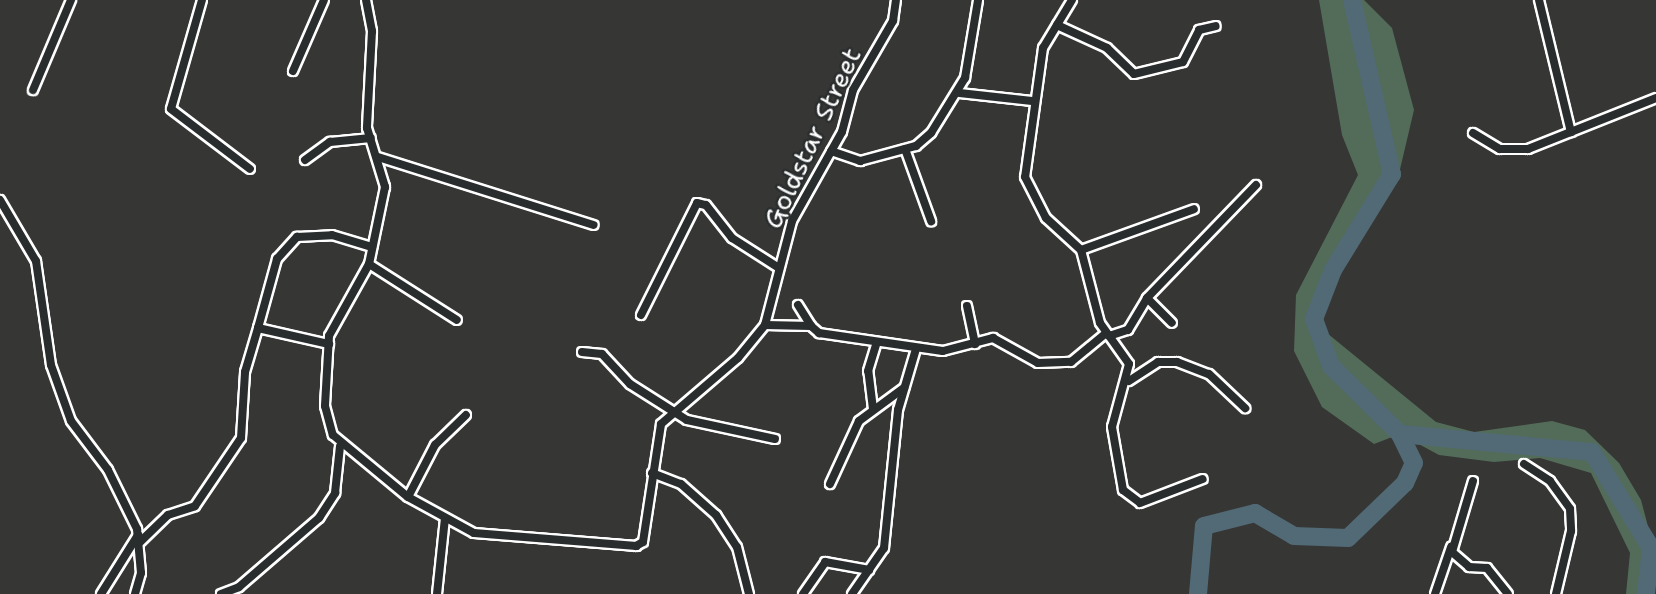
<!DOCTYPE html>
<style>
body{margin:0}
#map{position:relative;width:1656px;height:594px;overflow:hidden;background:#363634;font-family:"Shantell Sans",sans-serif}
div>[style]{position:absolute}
.green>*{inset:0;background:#536c5a}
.river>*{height:18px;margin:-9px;padding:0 9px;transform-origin:9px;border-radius:9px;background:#516a76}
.roads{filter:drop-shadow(2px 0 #fff) drop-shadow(-2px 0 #fff) drop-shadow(0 2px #fff) drop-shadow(0 -2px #fff)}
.minor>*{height:8px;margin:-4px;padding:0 4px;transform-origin:4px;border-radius:4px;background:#2a2d2e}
span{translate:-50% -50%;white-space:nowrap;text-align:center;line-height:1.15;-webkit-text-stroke:5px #2a2d2e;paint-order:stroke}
.street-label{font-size:26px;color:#fff}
</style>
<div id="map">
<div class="green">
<i style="clip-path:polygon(1319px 0,1364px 0,1392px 28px,1414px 110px,1397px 182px,1321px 301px,1322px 329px,1436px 422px,1474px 432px,1552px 421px,1585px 430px,1619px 463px,1641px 500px,1655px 553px,1650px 594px,1626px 594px,1630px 553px,1591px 473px,1540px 458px,1494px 462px,1439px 455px,1400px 434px,1374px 444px,1322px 407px,1294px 351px,1296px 295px,1358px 175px,1342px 135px)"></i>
</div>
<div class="river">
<i style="left:1352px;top:0;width:179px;rotate:77.1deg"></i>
<i style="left:1392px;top:174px;width:113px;rotate:121.6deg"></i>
<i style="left:1333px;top:270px;width:53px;rotate:111.2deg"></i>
<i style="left:1314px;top:319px;width:50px;rotate:70.1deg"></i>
<i style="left:1331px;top:366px;width:97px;rotate:44.6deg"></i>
<i style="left:1400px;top:434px;width:193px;rotate:5.4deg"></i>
<i style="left:1592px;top:452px;width:113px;rotate:58.4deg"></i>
<i style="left:1651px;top:548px;width:46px;rotate:96.2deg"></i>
<i style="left:1198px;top:594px;width:68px;rotate:-85deg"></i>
<i style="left:1204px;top:526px;width:53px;rotate:-14.3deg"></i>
<i style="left:1255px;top:513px;width:45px;rotate:30.5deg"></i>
<i style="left:1294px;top:536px;width:54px;rotate:2.1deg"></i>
<i style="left:1348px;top:538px;width:79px;rotate:-44deg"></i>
<i style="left:1405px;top:483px;width:22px;rotate:-66deg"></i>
<i style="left:1414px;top:463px;width:32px;rotate:-116deg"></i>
</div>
<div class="roads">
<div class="minor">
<i style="left:202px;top:0;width:113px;rotate:105.9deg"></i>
<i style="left:171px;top:109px;width:99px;rotate:37.2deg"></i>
<i style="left:366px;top:0;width:32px;rotate:79deg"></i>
<i style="left:372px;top:31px;width:97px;rotate:93deg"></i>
<i style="left:367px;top:128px;width:62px;rotate:73deg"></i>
<i style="left:385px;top:187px;width:79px;rotate:101.7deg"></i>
<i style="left:369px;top:264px;width:82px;rotate:119.1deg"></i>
<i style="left:329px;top:336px;width:70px;rotate:93.3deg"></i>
<i style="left:325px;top:406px;width:30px;rotate:75deg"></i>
<i style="left:333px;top:435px;width:97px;rotate:39.6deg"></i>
<i style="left:408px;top:497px;width:75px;rotate:28.6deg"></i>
<i style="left:474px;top:533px;width:163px;rotate:4.6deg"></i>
<i style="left:636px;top:546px;width:8px;rotate:-30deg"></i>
<i style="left:643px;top:542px;width:119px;rotate:-81.3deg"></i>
<i style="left:661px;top:424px;width:101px;rotate:-40.6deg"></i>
<i style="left:738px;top:358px;width:43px;rotate:-50.7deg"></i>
<i style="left:765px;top:325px;width:107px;rotate:-75.4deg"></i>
<i style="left:792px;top:221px;width:102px;rotate:-60.7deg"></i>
<i style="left:842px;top:132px;width:43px;rotate:-75.3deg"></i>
<i style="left:853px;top:90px;width:80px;rotate:-59.9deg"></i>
<i style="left:893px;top:21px;width:21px;rotate:-82deg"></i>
<i style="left:1072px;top:0;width:56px;rotate:121.1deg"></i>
<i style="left:1043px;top:48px;width:130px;rotate:97.9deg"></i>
<i style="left:1025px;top:177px;width:46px;rotate:62.9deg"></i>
<i style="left:1046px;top:218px;width:47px;rotate:42.4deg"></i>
<i style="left:1081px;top:250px;width:75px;rotate:75.4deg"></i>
<i style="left:1100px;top:323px;width:50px;rotate:54.7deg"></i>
<i style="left:1129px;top:364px;width:65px;rotate:105.1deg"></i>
<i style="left:1112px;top:427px;width:64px;rotate:80.1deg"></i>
<i style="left:1123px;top:490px;width:21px;rotate:37deg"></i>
<i style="left:1140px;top:503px;width:67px;rotate:-20.9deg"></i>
<i style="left:1539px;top:0;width:136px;rotate:76.4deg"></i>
<i style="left:1057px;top:25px;width:55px;rotate:24.7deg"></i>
<i style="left:1107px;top:48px;width:37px;rotate:44deg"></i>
<i style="left:1134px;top:74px;width:50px;rotate:-13.8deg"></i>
<i style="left:1183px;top:62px;width:36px;rotate:-63deg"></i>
<i style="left:1199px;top:30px;width:17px;rotate:-13deg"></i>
<i style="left:293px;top:71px;width:77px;rotate:-66.4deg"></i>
<i style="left:33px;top:90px;width:98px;rotate:-67.1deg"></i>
<i style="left:959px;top:93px;width:74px;rotate:6.2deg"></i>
<i style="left:1473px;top:133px;width:31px;rotate:31deg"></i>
<i style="left:1500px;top:149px;width:28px"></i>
<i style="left:1528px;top:149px;width:138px;rotate:-21.7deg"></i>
<i style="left:905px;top:149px;width:77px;rotate:70.1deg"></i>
<i style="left:831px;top:151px;width:31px;rotate:19deg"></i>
<i style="left:860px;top:161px;width:58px;rotate:-15deg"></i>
<i style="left:916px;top:146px;width:20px;rotate:-41deg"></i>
<i style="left:931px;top:133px;width:65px;rotate:-58.3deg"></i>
<i style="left:965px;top:78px;width:79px;rotate:-80.5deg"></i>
<i style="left:378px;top:157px;width:226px;rotate:17.5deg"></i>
<i style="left:305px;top:160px;width:31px;rotate:-36deg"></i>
<i style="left:330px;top:142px;width:41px;rotate:-5.6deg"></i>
<i style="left:0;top:200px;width:71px;rotate:59.5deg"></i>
<i style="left:36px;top:261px;width:105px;rotate:81.8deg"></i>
<i style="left:51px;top:365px;width:59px;rotate:70.3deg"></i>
<i style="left:71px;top:421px;width:61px;rotate:52.9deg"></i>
<i style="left:108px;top:470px;width:66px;rotate:63.8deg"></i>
<i style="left:137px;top:529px;width:44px;rotate:84.8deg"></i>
<i style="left:141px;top:573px;width:22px;rotate:106deg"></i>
<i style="left:1081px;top:250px;width:120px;rotate:-19.9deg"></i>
<i style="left:369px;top:264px;width:104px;rotate:32.5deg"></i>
<i style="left:1147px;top:298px;width:35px;rotate:45deg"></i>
<i style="left:798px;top:305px;width:25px;rotate:58deg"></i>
<i style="left:967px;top:306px;width:39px;rotate:78deg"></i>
<i style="left:641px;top:315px;width:125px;rotate:-63.4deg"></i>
<i style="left:697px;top:203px;width:9px;rotate:13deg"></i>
<i style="left:706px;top:205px;width:42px;rotate:51.8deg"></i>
<i style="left:732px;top:238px;width:56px;rotate:32.6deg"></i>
<i style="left:765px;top:325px;width:46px;rotate:1.2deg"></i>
<i style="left:811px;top:326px;width:11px;rotate:41deg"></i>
<i style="left:819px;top:333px;width:125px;rotate:8.3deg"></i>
<i style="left:943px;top:351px;width:52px;rotate:-14.6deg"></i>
<i style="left:993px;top:338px;width:51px;rotate:29.1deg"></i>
<i style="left:1038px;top:363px;width:33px;rotate:-2deg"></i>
<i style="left:1071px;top:362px;width:44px;rotate:-39.5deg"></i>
<i style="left:258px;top:328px;width:72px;rotate:-74.6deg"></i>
<i style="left:277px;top:259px;width:30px;rotate:-48deg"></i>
<i style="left:297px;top:237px;width:35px;rotate:-3deg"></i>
<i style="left:332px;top:235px;width:42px;rotate:16.7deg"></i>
<i style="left:1109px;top:336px;width:20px;rotate:-18deg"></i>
<i style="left:1128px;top:330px;width:37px;rotate:-59deg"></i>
<i style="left:1147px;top:298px;width:157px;rotate:-46deg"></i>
<i style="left:582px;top:352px;width:20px;rotate:6deg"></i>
<i style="left:602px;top:354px;width:41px;rotate:47deg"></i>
<i style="left:630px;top:384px;width:67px;rotate:32.3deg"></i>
<i style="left:687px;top:420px;width:90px;rotate:12.2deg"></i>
<i style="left:1129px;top:381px;width:35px;rotate:-33deg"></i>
<i style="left:1158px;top:362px;width:19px"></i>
<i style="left:1177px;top:362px;width:34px;rotate:21deg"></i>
<i style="left:1209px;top:374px;width:50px;rotate:43.4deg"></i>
<i style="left:873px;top:409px;width:38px;rotate:-97deg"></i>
<i style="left:868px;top:371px;width:30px;rotate:-73deg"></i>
<i style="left:1524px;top:464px;width:31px;rotate:33deg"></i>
<i style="left:1550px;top:481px;width:34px;rotate:54deg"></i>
<i style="left:1570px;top:509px;width:22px;rotate:87deg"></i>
<i style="left:1571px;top:531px;width:65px;rotate:103.4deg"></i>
<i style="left:652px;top:473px;width:31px;rotate:21deg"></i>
<i style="left:681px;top:484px;width:47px;rotate:41.5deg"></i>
<i style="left:716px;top:515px;width:38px;rotate:57deg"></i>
<i style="left:737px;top:547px;width:49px;rotate:75.7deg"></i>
<i style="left:1473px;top:481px;width:74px;rotate:106.5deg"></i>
<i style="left:1452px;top:552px;width:23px;rotate:41deg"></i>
<i style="left:1469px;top:567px;width:18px;rotate:3deg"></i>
<i style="left:1487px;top:568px;width:33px;rotate:51deg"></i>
<i style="left:830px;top:484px;width:69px;rotate:-65.3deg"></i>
<i style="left:859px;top:421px;width:56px;rotate:-36.3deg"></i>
<i style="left:408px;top:497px;width:59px;rotate:-62.6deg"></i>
<i style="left:435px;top:445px;width:43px;rotate:-44.1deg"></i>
<i style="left:140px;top:542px;width:39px;rotate:-44deg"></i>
<i style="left:168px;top:515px;width:28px;rotate:-18deg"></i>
<i style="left:195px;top:506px;width:82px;rotate:-55.9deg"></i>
<i style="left:241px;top:438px;width:66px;rotate:-86.5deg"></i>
<i style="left:245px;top:372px;width:46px;rotate:-73.5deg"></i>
<i style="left:258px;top:328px;width:73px;rotate:12.7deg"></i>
<i style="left:101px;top:594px;width:70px;rotate:-57.9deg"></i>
<i style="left:221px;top:594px;width:19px;rotate:-21deg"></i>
<i style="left:239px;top:587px;width:106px;rotate:-40.8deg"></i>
<i style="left:319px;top:518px;width:30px;rotate:-57deg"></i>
<i style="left:335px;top:493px;width:47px;rotate:-83.9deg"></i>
<i style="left:437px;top:594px;width:76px;rotate:-84deg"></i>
<i style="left:803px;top:594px;width:39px;rotate:-55deg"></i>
<i style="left:825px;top:562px;width:45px;rotate:10.3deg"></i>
<i style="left:852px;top:594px;width:56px;rotate:-55.2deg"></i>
<i style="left:884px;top:548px;width:139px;rotate:-84.2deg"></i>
<i style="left:898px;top:410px;width:64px;rotate:-73.6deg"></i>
<i style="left:1435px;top:594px;width:50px;rotate:-71.2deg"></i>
</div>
</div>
<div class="street-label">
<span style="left:812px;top:138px;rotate:-65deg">Goldstar Street</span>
</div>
</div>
